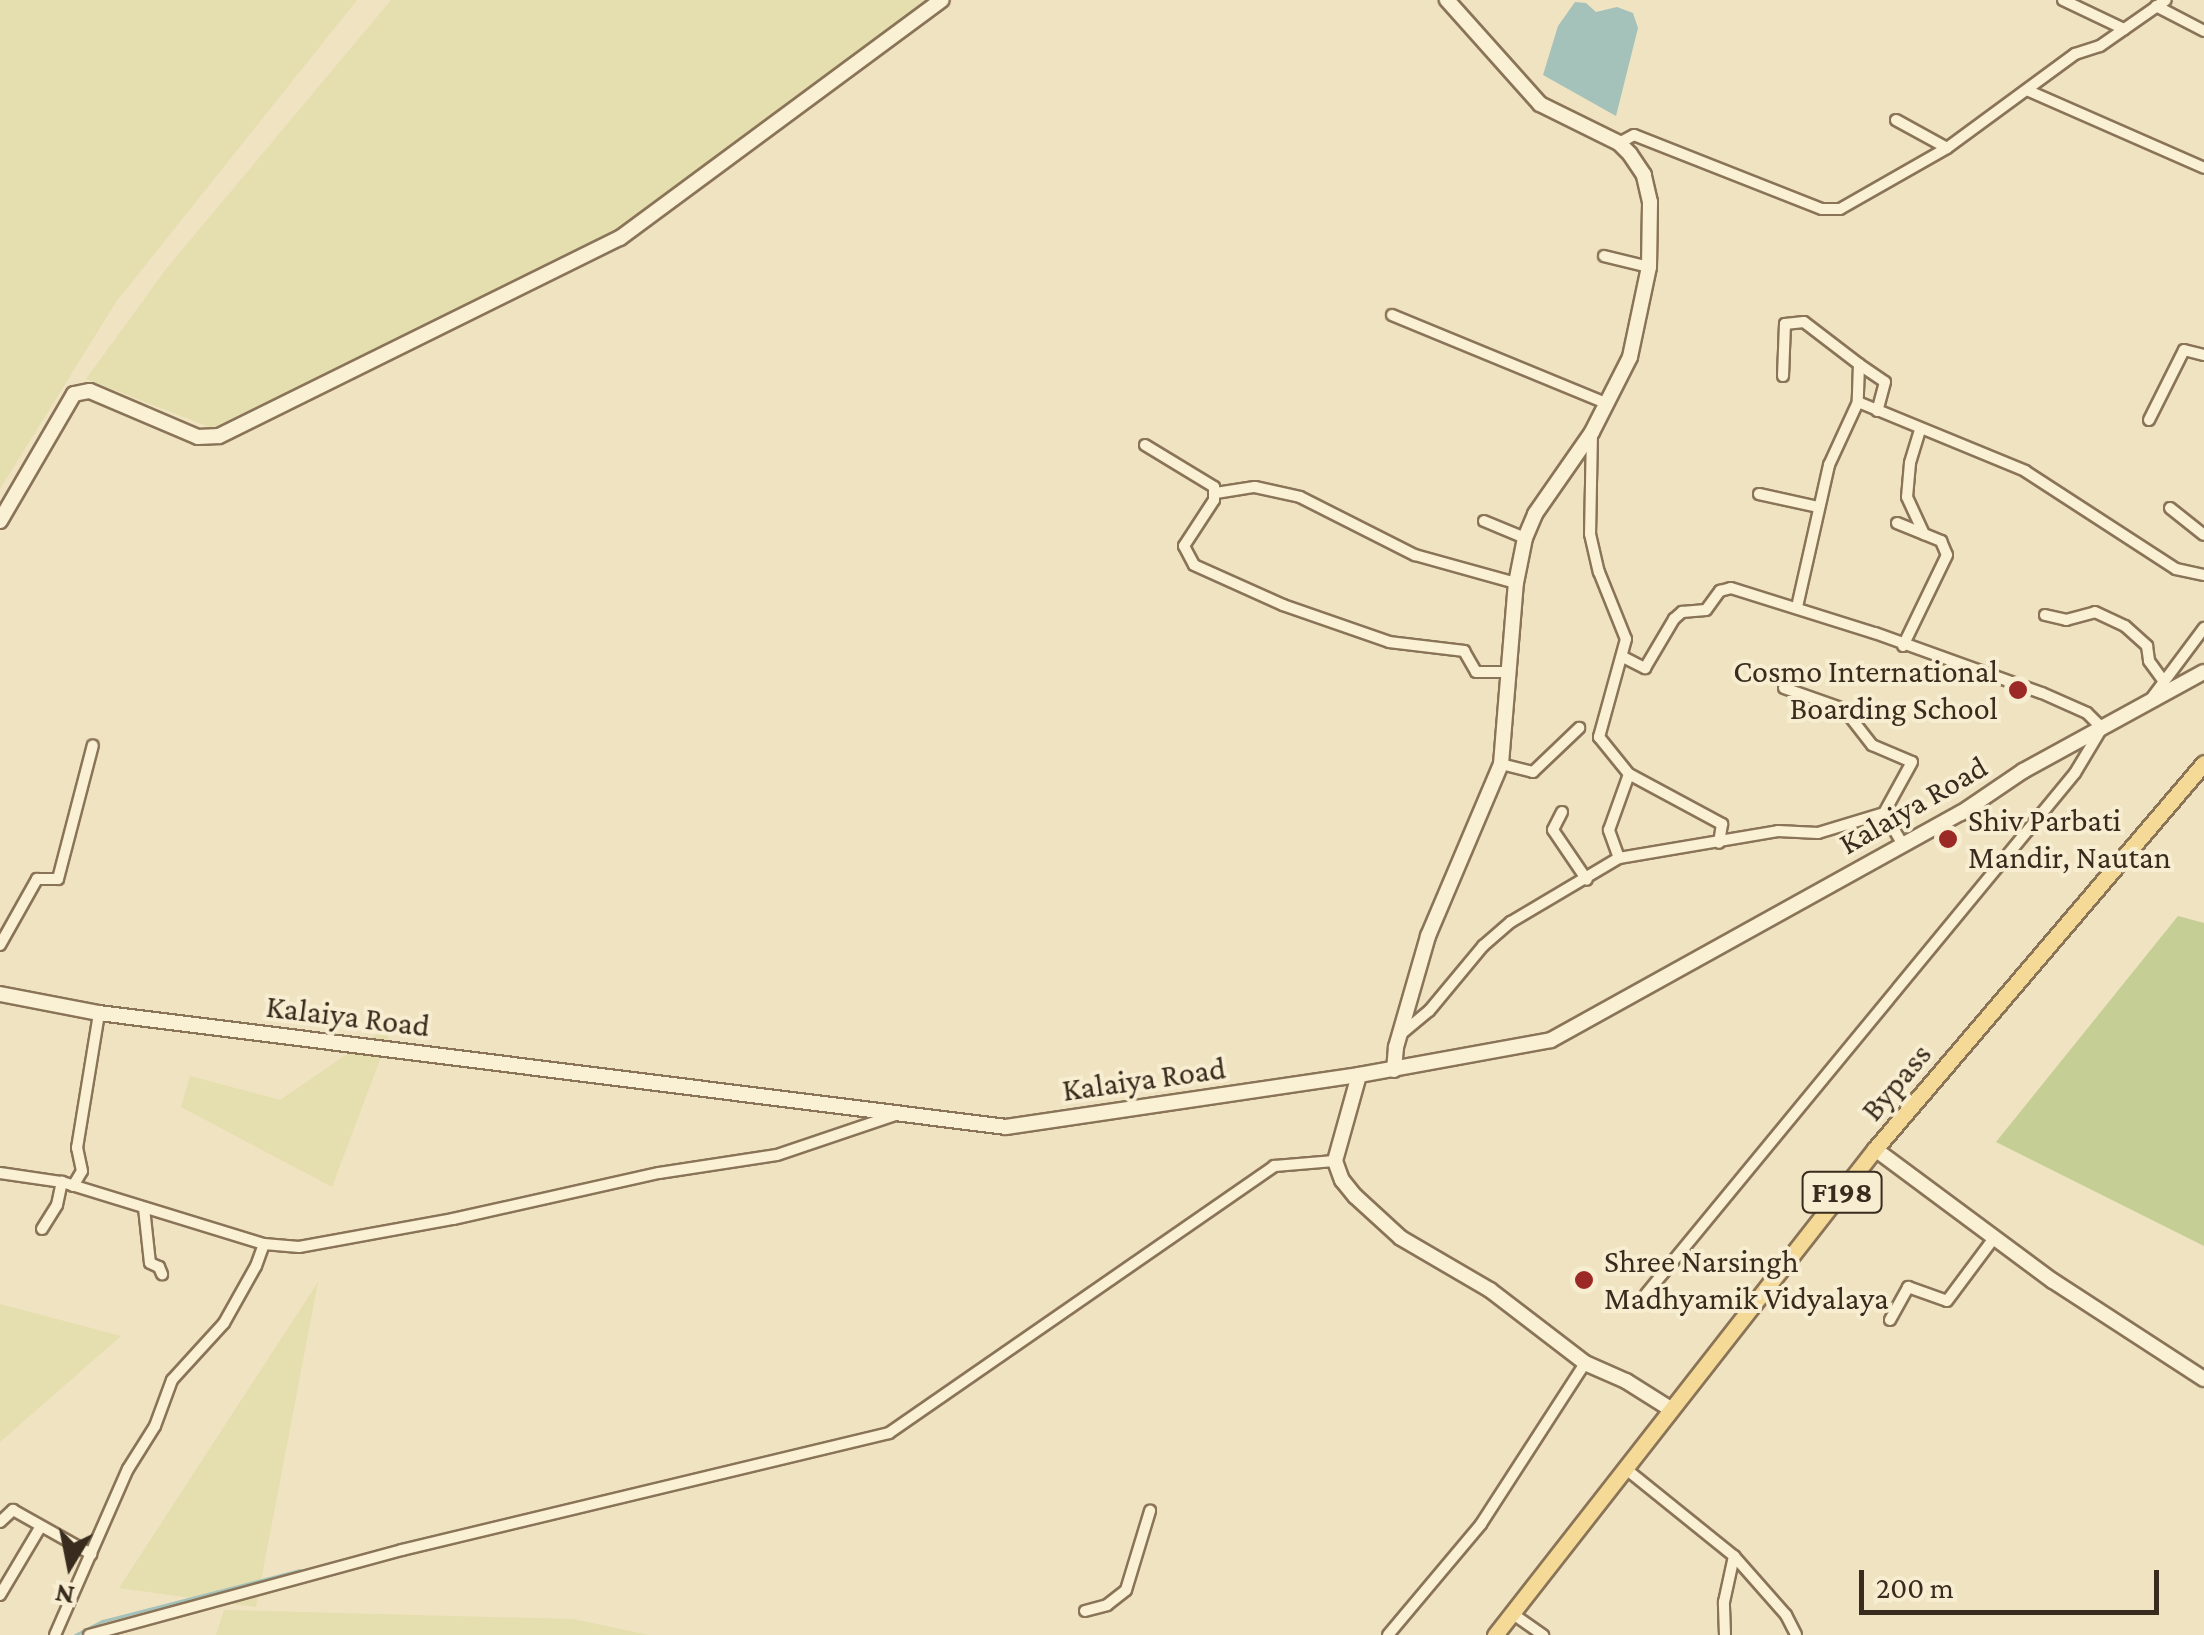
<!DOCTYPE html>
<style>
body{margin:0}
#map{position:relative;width:2204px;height:1635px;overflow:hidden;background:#f0e3c1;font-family:"Crimson Pro",serif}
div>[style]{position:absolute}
.farmland>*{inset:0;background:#e5deae}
.green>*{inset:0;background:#c5ce94}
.water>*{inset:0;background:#a4c2ba}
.stream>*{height:2.5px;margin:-1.25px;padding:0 1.25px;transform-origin:1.25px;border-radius:1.25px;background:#a4c2ba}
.roads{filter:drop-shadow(2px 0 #8a7458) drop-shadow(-2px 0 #8a7458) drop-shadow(0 2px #8a7458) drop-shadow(0 -2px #8a7458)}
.street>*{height:10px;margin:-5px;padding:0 5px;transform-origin:5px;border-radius:5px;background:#faf0d4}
.secondary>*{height:14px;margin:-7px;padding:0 7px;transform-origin:7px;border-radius:7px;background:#faf0d4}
.primary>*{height:15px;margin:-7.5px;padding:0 7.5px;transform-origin:7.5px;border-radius:7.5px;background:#f5da97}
.dots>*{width:28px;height:28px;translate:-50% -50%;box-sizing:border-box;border:5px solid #f7edd1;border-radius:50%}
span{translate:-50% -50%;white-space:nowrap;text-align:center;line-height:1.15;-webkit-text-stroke:8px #f7edd1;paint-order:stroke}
.shield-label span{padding:2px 8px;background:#f7edd1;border:2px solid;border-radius:8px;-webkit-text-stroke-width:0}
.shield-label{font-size:30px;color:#392b1d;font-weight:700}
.poi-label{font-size:32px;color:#392b1d}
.right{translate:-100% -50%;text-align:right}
.left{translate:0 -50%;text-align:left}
.street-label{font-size:32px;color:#392b1d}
.north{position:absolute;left:20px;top:1515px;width:100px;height:100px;-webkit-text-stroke:8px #f7edd1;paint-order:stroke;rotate:190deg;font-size:28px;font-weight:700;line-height:40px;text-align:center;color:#392b1d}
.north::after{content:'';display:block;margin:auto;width:35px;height:45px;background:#392b1d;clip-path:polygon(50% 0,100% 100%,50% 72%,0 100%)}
.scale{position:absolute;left:1859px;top:1570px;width:300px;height:45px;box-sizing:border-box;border:5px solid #392b1d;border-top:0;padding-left:12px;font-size:30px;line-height:35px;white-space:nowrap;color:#392b1d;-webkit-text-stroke:8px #f7edd1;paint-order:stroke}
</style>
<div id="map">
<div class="farmland">
<i style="clip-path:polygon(0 0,357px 0,116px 302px,0 489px)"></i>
<i style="clip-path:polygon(391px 0,931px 0,623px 230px,212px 428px,86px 379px,166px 269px)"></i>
<i style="clip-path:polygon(394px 1022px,332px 1187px,181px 1107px,190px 1076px,280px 1100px)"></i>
<i style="clip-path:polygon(318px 1282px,256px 1607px,119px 1588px)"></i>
<i style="clip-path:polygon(0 1304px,121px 1336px,0 1442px)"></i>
<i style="clip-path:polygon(224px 1610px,573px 1619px,649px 1635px,216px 1635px)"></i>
</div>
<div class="green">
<i style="clip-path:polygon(2178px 916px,2204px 923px,2204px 1246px,1996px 1142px)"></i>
</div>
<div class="water">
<i style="clip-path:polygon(1575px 2px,1586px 3px,1596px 12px,1617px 7px,1633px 13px,1638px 28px,1616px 116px,1543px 75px,1558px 26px)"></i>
</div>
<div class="stream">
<i style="left:75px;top:1635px;width:31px;rotate:-27deg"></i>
<i style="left:103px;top:1621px;width:203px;rotate:-14.5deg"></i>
</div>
<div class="roads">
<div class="street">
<i style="left:2063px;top:0;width:68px;rotate:25.4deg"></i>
<i style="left:2156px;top:6px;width:54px;rotate:27.5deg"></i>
<i style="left:2029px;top:91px;width:191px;rotate:23.7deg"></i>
<i style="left:1896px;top:120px;width:58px;rotate:28.8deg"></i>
<i style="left:1619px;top:143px;width:17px;rotate:-28deg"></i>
<i style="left:1634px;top:135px;width:202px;rotate:21.5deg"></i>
<i style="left:1822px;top:209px;width:18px"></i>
<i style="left:1840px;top:209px;width:123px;rotate:-29.7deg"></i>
<i style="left:1947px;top:148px;width:159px;rotate:-36.3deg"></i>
<i style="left:2075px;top:54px;width:26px;rotate:-18deg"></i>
<i style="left:2100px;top:46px;width:80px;rotate:-34.9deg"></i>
<i style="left:1604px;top:256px;width:46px;rotate:13.7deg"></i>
<i style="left:1392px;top:315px;width:231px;rotate:22.4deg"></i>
<i style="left:1860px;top:365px;width:30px;rotate:34deg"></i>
<i style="left:1885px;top:382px;width:30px;rotate:105deg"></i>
<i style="left:1783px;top:376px;width:52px;rotate:-87.8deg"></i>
<i style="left:1785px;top:324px;width:19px;rotate:-6deg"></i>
<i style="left:1804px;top:322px;width:69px;rotate:37.4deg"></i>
<i style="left:1859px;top:364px;width:38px;rotate:92deg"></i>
<i style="left:1858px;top:402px;width:181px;rotate:22.4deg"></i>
<i style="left:2025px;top:471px;width:180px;rotate:33deg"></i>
<i style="left:2176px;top:569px;width:29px;rotate:12deg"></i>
<i style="left:2149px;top:420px;width:78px;rotate:-63.4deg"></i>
<i style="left:2184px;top:350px;width:21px;rotate:14deg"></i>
<i style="left:1920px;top:430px;width:34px;rotate:107deg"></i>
<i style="left:1910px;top:463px;width:34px;rotate:95deg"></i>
<i style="left:1907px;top:497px;width:41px;rotate:65.3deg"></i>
<i style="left:1592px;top:432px;width:102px;rotate:91.1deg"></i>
<i style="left:1590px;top:534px;width:39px;rotate:77deg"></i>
<i style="left:1599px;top:572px;width:72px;rotate:68.1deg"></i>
<i style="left:1626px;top:639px;width:102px;rotate:105.4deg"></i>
<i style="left:1599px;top:737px;width:48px;rotate:51deg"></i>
<i style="left:1629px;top:774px;width:106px;rotate:28.3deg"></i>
<i style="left:1722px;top:824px;width:19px;rotate:99deg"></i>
<i style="left:1145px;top:445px;width:81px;rotate:31.3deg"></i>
<i style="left:1214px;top:487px;width:13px;rotate:90deg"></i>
<i style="left:1214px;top:500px;width:55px;rotate:123.1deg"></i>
<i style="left:1184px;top:546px;width:21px;rotate:62deg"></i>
<i style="left:1194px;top:565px;width:98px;rotate:24.2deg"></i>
<i style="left:1283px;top:605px;width:112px;rotate:19.2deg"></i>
<i style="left:1389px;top:642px;width:76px;rotate:6.8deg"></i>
<i style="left:1464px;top:651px;width:24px;rotate:60deg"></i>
<i style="left:1476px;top:672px;width:34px"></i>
<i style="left:1216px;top:493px;width:39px;rotate:-9deg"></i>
<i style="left:1255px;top:487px;width:46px;rotate:12.5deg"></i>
<i style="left:1300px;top:497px;width:129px;rotate:26.8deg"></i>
<i style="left:1415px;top:555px;width:105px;rotate:15.5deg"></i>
<i style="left:1759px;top:494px;width:60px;rotate:12.4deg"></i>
<i style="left:2170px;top:508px;width:43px;rotate:38.5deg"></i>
<i style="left:1484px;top:521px;width:44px;rotate:22.5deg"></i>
<i style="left:1897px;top:523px;width:48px;rotate:22.2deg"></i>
<i style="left:1941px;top:541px;width:15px;rotate:67deg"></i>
<i style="left:1947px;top:555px;width:101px;rotate:115.8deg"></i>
<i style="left:1797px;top:607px;width:146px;rotate:-77.3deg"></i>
<i style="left:1829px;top:465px;width:69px;rotate:-65.3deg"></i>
<i style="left:2045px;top:615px;width:22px;rotate:13deg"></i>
<i style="left:2066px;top:620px;width:30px;rotate:-15deg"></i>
<i style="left:2095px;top:612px;width:33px;rotate:25deg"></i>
<i style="left:2125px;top:626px;width:30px;rotate:42deg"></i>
<i style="left:2147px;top:646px;width:15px;rotate:82deg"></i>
<i style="left:2149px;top:661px;width:24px;rotate:54deg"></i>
<i style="left:1623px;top:657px;width:25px;rotate:27deg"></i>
<i style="left:1645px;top:668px;width:57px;rotate:-59.4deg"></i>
<i style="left:1674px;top:619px;width:11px;rotate:-41deg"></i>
<i style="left:1682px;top:612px;width:24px;rotate:-5deg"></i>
<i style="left:1706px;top:610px;width:24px;rotate:-54deg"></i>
<i style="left:1720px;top:591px;width:11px;rotate:-15deg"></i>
<i style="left:1731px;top:588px;width:151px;rotate:17.4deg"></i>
<i style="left:1875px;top:633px;width:177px;rotate:19.8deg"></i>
<i style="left:2042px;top:693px;width:49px;rotate:24deg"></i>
<i style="left:2087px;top:713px;width:21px;rotate:45deg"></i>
<i style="left:2102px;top:728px;width:52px;rotate:121deg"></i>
<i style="left:2075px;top:773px;width:675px;rotate:129.47deg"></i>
<i style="left:1784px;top:688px;width:64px;rotate:19.3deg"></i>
<i style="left:1844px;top:709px;width:46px;rotate:52.1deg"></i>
<i style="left:1872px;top:745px;width:43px;rotate:23deg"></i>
<i style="left:1912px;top:762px;width:58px;rotate:118.8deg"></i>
<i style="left:2151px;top:699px;width:89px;rotate:-53.3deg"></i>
<i style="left:1501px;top:764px;width:33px;rotate:14deg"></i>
<i style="left:1533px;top:772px;width:64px;rotate:-43.7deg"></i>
<i style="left:1562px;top:812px;width:20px;rotate:117deg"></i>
<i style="left:1553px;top:830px;width:60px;rotate:55.8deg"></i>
<i style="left:1619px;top:858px;width:30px;rotate:-110deg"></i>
<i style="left:1609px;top:830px;width:59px;rotate:-70.3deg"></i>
<i style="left:0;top:945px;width:76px;rotate:-60.7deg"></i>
<i style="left:37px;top:879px;width:21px"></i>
<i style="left:58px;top:879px;width:138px;rotate:-75.4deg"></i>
<i style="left:1400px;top:1035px;width:38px;rotate:-40deg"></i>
<i style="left:1429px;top:1011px;width:85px;rotate:-50.3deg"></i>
<i style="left:1483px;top:946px;width:37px;rotate:-41deg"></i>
<i style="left:1511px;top:922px;width:126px;rotate:-30.7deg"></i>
<i style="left:1619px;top:858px;width:161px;rotate:-9.6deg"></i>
<i style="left:1778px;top:831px;width:40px;rotate:2.9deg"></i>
<i style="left:1818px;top:833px;width:69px;rotate:-16.9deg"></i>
<i style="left:1884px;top:813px;width:37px;rotate:59deg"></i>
<i style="left:0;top:1173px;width:63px;rotate:8.3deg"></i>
<i style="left:62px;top:1182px;width:211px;rotate:17.1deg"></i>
<i style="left:264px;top:1244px;width:35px;rotate:5deg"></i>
<i style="left:299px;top:1247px;width:157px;rotate:-10.3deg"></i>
<i style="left:453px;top:1219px;width:211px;rotate:-12.6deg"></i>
<i style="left:659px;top:1173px;width:119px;rotate:-8.7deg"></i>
<i style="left:777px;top:1155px;width:128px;rotate:-18.7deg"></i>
<i style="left:73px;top:1186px;width:17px;rotate:-59deg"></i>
<i style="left:82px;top:1171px;width:24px;rotate:-102deg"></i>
<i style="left:77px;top:1148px;width:137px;rotate:-80.7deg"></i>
<i style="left:144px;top:1208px;width:55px;rotate:83.8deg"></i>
<i style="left:150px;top:1263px;width:10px;rotate:24deg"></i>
<i style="left:159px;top:1267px;width:8px;rotate:67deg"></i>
<i style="left:42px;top:1229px;width:28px;rotate:-58deg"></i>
<i style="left:57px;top:1205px;width:24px;rotate:-78deg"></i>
<i style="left:1890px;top:1320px;width:38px;rotate:-61deg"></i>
<i style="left:1908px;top:1287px;width:41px;rotate:19.7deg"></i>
<i style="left:1947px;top:1301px;width:79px;rotate:-53.3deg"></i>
<i style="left:1626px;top:1469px;width:139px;rotate:38.9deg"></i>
<i style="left:1734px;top:1556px;width:79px;rotate:48.6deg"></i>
<i style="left:1786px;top:1615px;width:22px;rotate:63deg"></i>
<i style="left:0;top:1522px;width:18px;rotate:-43deg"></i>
<i style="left:13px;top:1510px;width:90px;rotate:29.4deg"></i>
<i style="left:0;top:1595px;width:80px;rotate:-59.3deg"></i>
<i style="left:1085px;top:1611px;width:23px;rotate:-15deg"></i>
<i style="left:1107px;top:1605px;width:24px;rotate:-38deg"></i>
<i style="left:1126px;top:1590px;width:83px;rotate:-73.1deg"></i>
<i style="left:1513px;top:1614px;width:37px;rotate:35deg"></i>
<i style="left:55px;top:1635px;width:181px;rotate:-66.3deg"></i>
<i style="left:128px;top:1469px;width:51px;rotate:-57.9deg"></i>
<i style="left:155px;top:1426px;width:49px;rotate:-69.7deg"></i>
<i style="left:172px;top:1380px;width:77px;rotate:-47.6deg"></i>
<i style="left:224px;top:1323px;width:65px;rotate:-60.7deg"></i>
<i style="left:256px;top:1266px;width:23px;rotate:-70deg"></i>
<i style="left:89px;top:1635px;width:324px;rotate:-15.2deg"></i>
<i style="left:402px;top:1550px;width:501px;rotate:-13.51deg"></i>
<i style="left:889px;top:1433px;width:469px;rotate:-34.7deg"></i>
<i style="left:1274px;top:1166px;width:61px;rotate:-4.7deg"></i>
<i style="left:1388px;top:1635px;width:145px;rotate:-50deg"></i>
<i style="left:1481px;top:1524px;width:192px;rotate:-57.1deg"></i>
<i style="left:1725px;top:1635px;width:33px;rotate:-92deg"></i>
<i style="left:1724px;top:1602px;width:47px;rotate:-77.7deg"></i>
</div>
<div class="secondary">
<i style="left:0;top:521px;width:147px;rotate:-59.8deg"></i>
<i style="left:74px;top:394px;width:16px;rotate:-11deg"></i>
<i style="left:90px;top:391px;width:117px;rotate:23.1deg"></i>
<i style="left:198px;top:437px;width:21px;rotate:-3deg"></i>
<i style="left:219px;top:436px;width:447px;rotate:-26.3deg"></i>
<i style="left:620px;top:238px;width:400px;rotate:-36.5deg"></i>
<i style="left:0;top:994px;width:101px;rotate:10.9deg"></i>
<i style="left:99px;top:1013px;width:914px;rotate:7.16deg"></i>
<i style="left:1006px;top:1127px;width:357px;rotate:-8.4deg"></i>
<i style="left:1359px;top:1075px;width:195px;rotate:-10.3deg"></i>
<i style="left:1551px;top:1040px;width:469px;rotate:-29deg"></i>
<i style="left:1961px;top:813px;width:75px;rotate:-34.1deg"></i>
<i style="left:2023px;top:771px;width:206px;rotate:-28.7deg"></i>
<i style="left:1394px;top:1070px;width:23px;rotate:-85deg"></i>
<i style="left:1396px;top:1047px;width:116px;rotate:-73.9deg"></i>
<i style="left:1428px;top:936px;width:187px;rotate:-67deg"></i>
<i style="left:1501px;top:764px;width:182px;rotate:-85.3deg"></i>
<i style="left:1516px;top:583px;width:46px;rotate:-78.7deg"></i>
<i style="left:1525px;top:538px;width:26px;rotate:-67deg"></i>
<i style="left:1535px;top:514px;width:100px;rotate:-55.2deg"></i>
<i style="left:1592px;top:432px;width:84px;rotate:-63.1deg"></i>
<i style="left:1630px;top:357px;width:92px;rotate:-78.1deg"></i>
<i style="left:1649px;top:267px;width:65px;rotate:-89.1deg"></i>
<i style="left:1650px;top:202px;width:28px;rotate:-103deg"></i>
<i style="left:1644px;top:175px;width:25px;rotate:-124deg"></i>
<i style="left:1630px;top:154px;width:16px;rotate:-135deg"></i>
<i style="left:1619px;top:143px;width:88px;rotate:-153.7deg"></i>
<i style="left:1540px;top:104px;width:140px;rotate:-131.8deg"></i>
<i style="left:1359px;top:1075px;width:89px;rotate:105.6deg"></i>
<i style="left:1335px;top:1161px;width:20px;rotate:70deg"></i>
<i style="left:1342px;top:1180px;width:21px;rotate:51deg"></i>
<i style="left:1355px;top:1196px;width:62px;rotate:42.4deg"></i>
<i style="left:1401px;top:1238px;width:103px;rotate:30.3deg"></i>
<i style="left:1490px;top:1290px;width:120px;rotate:37.5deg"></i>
<i style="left:1585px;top:1363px;width:45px;rotate:23.7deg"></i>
<i style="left:1626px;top:1381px;width:54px;rotate:32.2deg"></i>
<i style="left:1875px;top:1149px;width:222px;rotate:36.6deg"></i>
<i style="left:2053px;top:1281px;width:180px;rotate:33deg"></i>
</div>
<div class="primary">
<i style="left:1495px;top:1635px;width:617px;rotate:-51.98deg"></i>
<i style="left:1875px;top:1149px;width:507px;rotate:-49.56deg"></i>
</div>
</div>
<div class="dots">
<i style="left:2018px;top:690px;background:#9b2925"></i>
<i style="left:1948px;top:839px;background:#9b2925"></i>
<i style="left:1584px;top:1280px;background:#9b2925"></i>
</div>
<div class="shield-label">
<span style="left:1842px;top:1192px">F198</span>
</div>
<div class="poi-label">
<span class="right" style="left:1998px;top:690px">Cosmo International<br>Boarding School</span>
<span class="left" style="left:1968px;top:839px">Shiv Parbati<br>Mandir, Nautan</span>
<span class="left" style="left:1604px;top:1280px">Shree Narsingh<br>Madhyamik Vidyalaya</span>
</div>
<div class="street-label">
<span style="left:1913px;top:805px;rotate:-30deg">Kalaiya Road</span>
<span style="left:348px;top:1016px;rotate:7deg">Kalaiya Road</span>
<span style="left:1144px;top:1079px;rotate:-8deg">Kalaiya Road</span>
<span style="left:1896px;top:1082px;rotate:-50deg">Bypass</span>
</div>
<div class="north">N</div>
<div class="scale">200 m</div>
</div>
